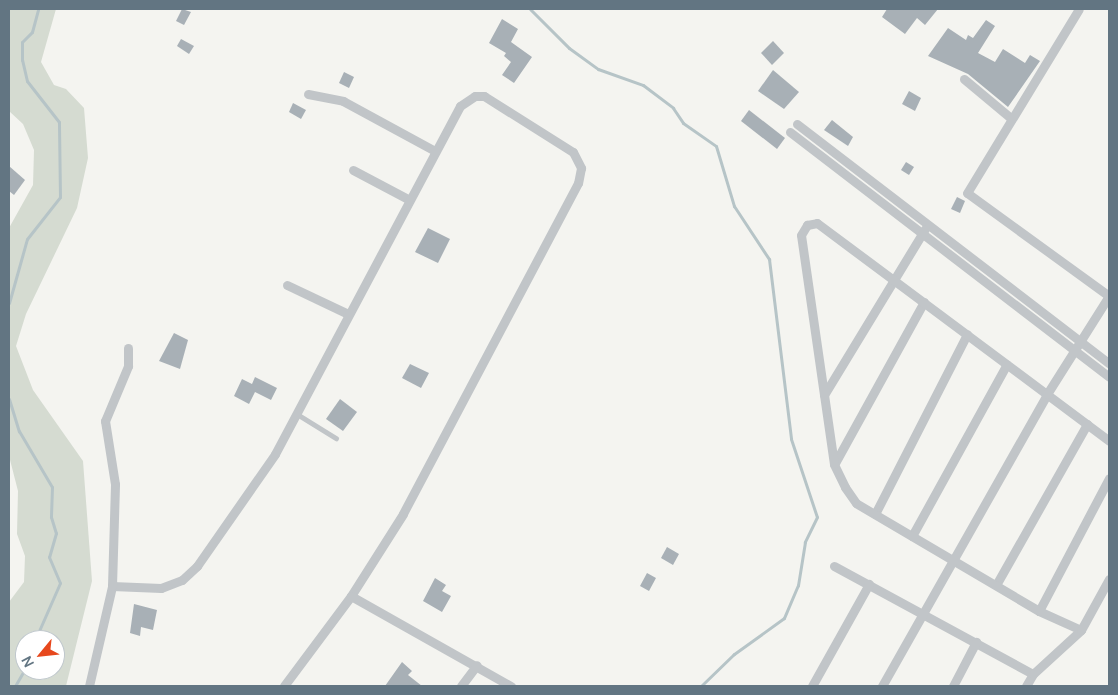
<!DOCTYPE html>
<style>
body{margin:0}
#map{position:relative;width:1118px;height:695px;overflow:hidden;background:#f4f4f0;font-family:Manrope,sans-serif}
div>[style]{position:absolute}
.green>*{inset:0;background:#d5dbd1}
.stream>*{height:3px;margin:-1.5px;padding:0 1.5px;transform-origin:1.5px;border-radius:1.5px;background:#b6c4c7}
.building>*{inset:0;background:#a8b0b6}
.lane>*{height:4.5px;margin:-2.25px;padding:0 2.25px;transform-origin:2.25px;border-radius:2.25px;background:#c1c5c8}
.street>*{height:9px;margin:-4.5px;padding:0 4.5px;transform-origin:4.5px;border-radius:4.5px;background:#c1c5c8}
span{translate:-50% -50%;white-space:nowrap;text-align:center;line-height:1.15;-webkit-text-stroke:5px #fff;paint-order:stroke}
.frame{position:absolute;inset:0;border:10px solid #627582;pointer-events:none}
.north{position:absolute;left:15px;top:630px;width:50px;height:50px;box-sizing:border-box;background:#fff;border:1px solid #c0c8cd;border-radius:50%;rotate:242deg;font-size:14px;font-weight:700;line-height:20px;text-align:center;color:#627582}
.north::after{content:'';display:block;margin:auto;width:18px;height:22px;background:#e7481d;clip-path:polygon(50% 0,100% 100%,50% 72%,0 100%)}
</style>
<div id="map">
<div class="green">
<i style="clip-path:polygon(evenodd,9px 9px,56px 9px,41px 62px,54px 85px,66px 89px,84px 108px,88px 158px,77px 208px,26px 314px,16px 346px,33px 390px,83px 461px,92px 581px,66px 686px,9px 686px,9px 602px,24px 582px,25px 556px,17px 534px,18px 491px,9px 456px,9px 228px,33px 185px,34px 150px,23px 124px,9px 111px,9px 9px,25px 640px,55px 640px,55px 670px,25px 670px,25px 640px)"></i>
</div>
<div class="stream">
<i style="left:530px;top:9px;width:55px;rotate:45deg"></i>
<i style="left:569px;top:48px;width:36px;rotate:36deg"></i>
<i style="left:598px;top:69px;width:48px;rotate:19.6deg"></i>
<i style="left:643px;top:85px;width:38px;rotate:37deg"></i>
<i style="left:673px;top:108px;width:18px;rotate:56deg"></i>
<i style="left:683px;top:123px;width:40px;rotate:34.9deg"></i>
<i style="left:716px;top:146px;width:63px;rotate:73.3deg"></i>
<i style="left:734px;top:206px;width:64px;rotate:56.6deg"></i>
<i style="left:769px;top:259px;width:181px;rotate:83deg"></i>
<i style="left:791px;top:439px;width:82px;rotate:71.6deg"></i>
<i style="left:817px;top:517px;width:28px;rotate:116deg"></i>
<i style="left:805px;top:542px;width:44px;rotate:99.2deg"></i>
<i style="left:798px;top:585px;width:36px;rotate:113deg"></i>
<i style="left:784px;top:618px;width:62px;rotate:144.2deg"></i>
<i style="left:734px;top:654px;width:46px;rotate:135.9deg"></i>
<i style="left:9px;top:303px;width:66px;rotate:-74.3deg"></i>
<i style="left:27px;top:239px;width:53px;rotate:-51.8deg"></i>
<i style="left:60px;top:197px;width:75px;rotate:-90.8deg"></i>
<i style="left:59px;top:122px;width:52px;rotate:-128deg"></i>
<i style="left:27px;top:81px;width:22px;rotate:-103deg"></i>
<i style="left:22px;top:60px;width:18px;rotate:-90deg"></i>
<i style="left:22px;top:42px;width:14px;rotate:-45deg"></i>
<i style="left:32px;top:32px;width:24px;rotate:-75deg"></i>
<i style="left:9px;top:399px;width:34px;rotate:73deg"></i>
<i style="left:19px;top:431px;width:65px;rotate:59.5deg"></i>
<i style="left:52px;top:487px;width:30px;rotate:92deg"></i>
<i style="left:51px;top:517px;width:17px;rotate:73deg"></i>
<i style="left:56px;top:533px;width:25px;rotate:106deg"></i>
<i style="left:49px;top:557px;width:28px;rotate:67deg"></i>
<i style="left:60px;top:583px;width:62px;rotate:113.7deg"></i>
<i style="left:15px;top:686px;width:20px;rotate:-60deg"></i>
</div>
<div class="building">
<i style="clip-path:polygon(182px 9px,191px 12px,184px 25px,176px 21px)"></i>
<i style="clip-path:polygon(887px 9px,938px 9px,925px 25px,917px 18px,905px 34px,882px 17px)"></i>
<i style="clip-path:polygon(502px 19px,518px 29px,511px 42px,532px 57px,514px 83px,502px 75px,511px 62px,504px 56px,506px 53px,489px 43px)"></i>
<i style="clip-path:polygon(986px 20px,995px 26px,978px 53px,995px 62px,1003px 49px,1025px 63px,1030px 55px,1040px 61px,1008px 107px,968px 74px,928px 56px,948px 28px,966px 40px,968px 35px,973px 38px)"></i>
<i style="clip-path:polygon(181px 39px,194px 46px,189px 54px,177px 46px)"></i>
<i style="clip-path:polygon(773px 41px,784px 53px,772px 65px,761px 53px)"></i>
<i style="clip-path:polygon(773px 70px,799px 92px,784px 109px,758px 91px)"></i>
<i style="clip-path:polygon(344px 72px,354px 77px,349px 88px,339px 83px)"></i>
<i style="clip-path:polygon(909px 91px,921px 98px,915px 111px,902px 104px)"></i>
<i style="clip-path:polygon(293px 103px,306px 110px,301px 119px,289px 112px)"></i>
<i style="clip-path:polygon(749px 110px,785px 138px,777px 149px,741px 121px)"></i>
<i style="clip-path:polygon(832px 120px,853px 137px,848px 146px,824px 130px)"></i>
<i style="clip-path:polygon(906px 162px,914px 167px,909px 175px,901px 170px)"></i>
<i style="clip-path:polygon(9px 166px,25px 180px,14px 195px,9px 191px)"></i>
<i style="clip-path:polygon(957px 197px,965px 201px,960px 213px,951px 209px)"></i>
<i style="clip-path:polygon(428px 228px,450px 239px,438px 263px,415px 252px)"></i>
<i style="clip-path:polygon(174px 333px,188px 340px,180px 369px,159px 361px)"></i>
<i style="clip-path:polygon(410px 364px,429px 373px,421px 388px,402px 378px)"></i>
<i style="clip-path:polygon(255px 377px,277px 388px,271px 400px,255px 392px,249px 404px,234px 396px,242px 379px,252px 384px)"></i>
<i style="clip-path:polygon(340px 399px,357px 412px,343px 431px,326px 419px)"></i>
<i style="clip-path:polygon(667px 547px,679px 554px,673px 565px,661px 558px)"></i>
<i style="clip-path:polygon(647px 573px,656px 578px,649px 591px,640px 586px)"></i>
<i style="clip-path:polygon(435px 578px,446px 585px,442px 591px,451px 596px,442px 612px,423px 601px)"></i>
<i style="clip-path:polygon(134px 604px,157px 610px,153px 630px,141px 627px,140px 636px,130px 633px)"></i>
<i style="clip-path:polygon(402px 662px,412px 671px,408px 675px,422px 686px,385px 686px)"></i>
</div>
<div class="lane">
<i style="left:297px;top:414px;width:46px;rotate:31.6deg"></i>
</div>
<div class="street">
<i style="left:964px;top:79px;width:62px;rotate:39.8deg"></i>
<i style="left:308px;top:94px;width:36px;rotate:11deg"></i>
<i style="left:343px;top:101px;width:105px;rotate:28.5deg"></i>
<i style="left:797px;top:124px;width:393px;rotate:37.5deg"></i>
<i style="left:790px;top:132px;width:402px;rotate:37.5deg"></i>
<i style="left:353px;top:170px;width:62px;rotate:27.8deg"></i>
<i style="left:287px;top:285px;width:68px;rotate:25.4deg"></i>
<i style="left:824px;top:395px;width:194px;rotate:-58.7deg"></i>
<i style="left:835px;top:463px;width:184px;rotate:-61.1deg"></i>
<i style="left:875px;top:514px;width:202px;rotate:-62.9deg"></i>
<i style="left:912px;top:536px;width:196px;rotate:-61.1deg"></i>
<i style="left:834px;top:566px;width:226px;rotate:28.5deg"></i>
<i style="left:996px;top:585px;width:185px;rotate:-60.5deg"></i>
<i style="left:112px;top:586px;width:49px;rotate:2.3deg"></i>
<i style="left:161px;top:588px;width:22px;rotate:-21deg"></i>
<i style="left:182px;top:580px;width:21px;rotate:-43deg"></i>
<i style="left:197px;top:566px;width:136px;rotate:-55.1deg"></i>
<i style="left:275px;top:454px;width:394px;rotate:-62deg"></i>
<i style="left:460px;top:106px;width:18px;rotate:-34deg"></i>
<i style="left:475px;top:96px;width:9px"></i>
<i style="left:484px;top:96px;width:105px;rotate:32.2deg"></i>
<i style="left:573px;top:152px;width:18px;rotate:63deg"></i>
<i style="left:581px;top:168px;width:15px;rotate:101deg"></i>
<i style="left:578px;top:183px;width:374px;rotate:117.9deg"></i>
<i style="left:403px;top:514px;width:97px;rotate:122.4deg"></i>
<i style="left:351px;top:596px;width:112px;rotate:126.7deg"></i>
<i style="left:351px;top:596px;width:184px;rotate:29.4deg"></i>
<i style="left:1039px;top:611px;width:150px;rotate:-62.2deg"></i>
<i style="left:1081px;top:630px;width:46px;rotate:-155.7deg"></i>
<i style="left:1039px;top:611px;width:212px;rotate:-149.5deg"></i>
<i style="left:856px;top:503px;width:19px;rotate:-125deg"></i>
<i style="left:845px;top:487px;width:25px;rotate:-116deg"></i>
<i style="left:834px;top:464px;width:231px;rotate:-98.2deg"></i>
<i style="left:801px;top:235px;width:12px;rotate:-59deg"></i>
<i style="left:807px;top:225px;width:10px;rotate:-11deg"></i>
<i style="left:817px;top:223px;width:364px;rotate:36.7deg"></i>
<i style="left:89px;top:686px;width:103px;rotate:-77deg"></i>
<i style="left:112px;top:586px;width:102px;rotate:-88.3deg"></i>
<i style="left:115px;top:484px;width:64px;rotate:-99deg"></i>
<i style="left:105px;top:421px;width:60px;rotate:-67.3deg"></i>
<i style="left:128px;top:366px;width:18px;rotate:-90deg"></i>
<i style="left:461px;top:686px;width:26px;rotate:-53deg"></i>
<i style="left:812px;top:686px;width:117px;rotate:-60.8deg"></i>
<i style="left:882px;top:686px;width:335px;rotate:-60.5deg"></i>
<i style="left:1047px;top:394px;width:116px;rotate:-57.7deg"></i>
<i style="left:1109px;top:296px;width:175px;rotate:-144deg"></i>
<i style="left:967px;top:193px;width:215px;rotate:-58.7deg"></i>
<i style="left:953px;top:686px;width:50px;rotate:-62.4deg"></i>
<i style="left:1026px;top:686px;width:14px;rotate:-60deg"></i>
<i style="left:1033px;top:674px;width:65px;rotate:-42.5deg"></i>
<i style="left:1081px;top:630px;width:58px;rotate:-61.2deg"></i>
</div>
<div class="frame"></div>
<div class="north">N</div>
</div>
